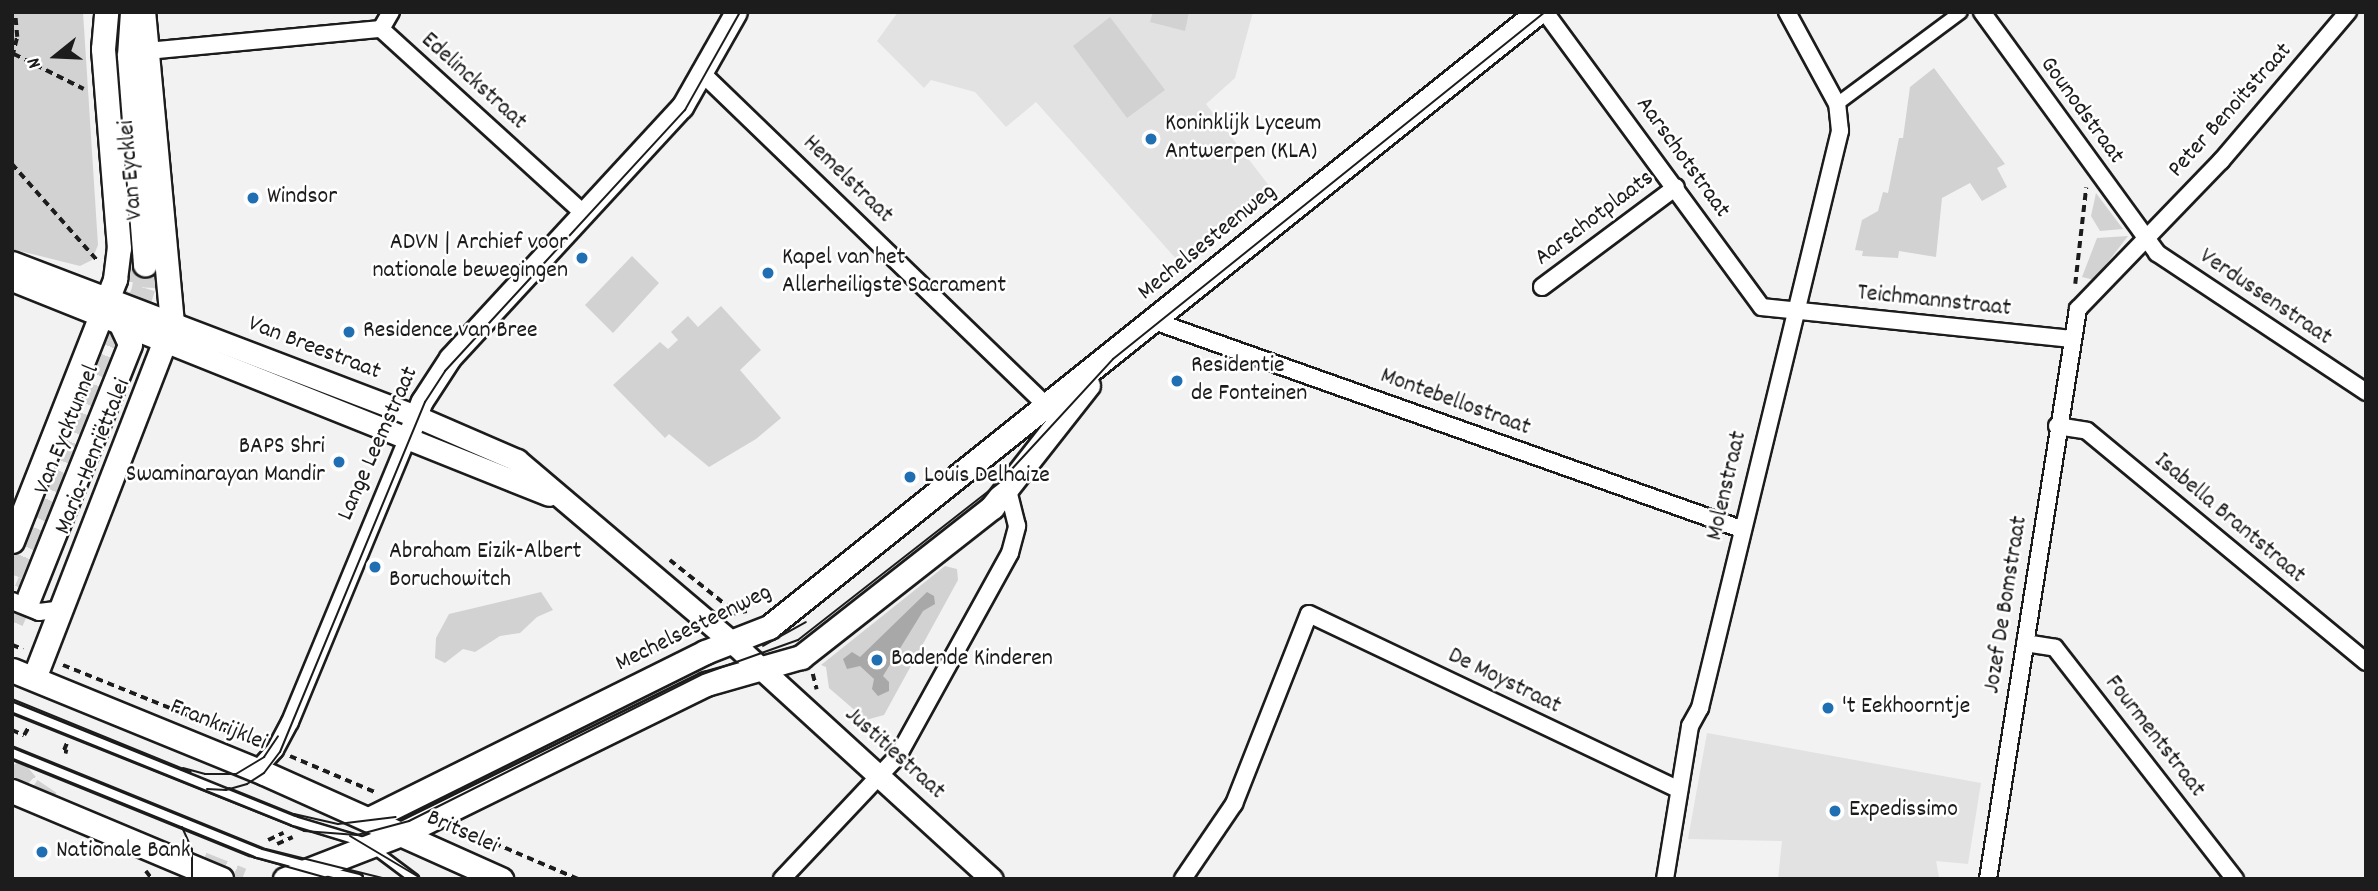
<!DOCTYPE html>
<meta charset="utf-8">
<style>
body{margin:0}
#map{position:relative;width:2378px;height:891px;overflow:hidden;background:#f2f2f2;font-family:Dekko,sans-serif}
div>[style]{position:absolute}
.built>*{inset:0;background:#e2e2e2}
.green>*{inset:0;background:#d2d2d2}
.water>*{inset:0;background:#a8a8a8}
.tertiary-tunnel>*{height:21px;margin-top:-10.5px;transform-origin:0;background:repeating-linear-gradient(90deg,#d2d2d2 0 21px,transparent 0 31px)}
.secondary-tunnel>*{height:23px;margin-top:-11.5px;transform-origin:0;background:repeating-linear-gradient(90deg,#d2d2d2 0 23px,transparent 0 34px)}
.path>*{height:3.5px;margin-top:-1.75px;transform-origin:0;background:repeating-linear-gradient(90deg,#1c1c1c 0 7px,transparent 0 12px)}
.roads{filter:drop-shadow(2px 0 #1c1c1c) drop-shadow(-2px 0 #1c1c1c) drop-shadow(0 2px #1c1c1c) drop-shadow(0 -2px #1c1c1c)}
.service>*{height:8px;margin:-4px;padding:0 4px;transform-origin:4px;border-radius:4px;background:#fff}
.pedestrian>*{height:12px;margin:-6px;padding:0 6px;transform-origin:6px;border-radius:6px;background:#fff}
.minor>*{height:16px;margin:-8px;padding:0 8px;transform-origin:8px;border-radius:8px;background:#fff}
.tertiary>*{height:21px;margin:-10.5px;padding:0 10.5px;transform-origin:10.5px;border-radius:10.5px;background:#fff}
.secondary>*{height:23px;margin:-11.5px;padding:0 11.5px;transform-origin:11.5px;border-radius:11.5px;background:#fff}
.tram>*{height:2px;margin:-1px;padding:0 1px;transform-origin:1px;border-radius:1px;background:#1c1c1c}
.dots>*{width:19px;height:19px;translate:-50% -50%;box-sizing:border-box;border:4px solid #fff;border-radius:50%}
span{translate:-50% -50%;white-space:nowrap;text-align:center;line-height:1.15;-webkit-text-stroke:5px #fff;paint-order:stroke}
.street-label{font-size:24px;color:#1c1c1c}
.poi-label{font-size:24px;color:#1c1c1c}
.left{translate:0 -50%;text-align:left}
.right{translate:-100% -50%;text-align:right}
.frame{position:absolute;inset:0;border:14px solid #1c1c1c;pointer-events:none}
.north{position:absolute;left:21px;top:21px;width:70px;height:70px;-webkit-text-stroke:5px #fff;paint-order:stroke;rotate:252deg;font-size:19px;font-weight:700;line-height:28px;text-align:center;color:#1c1c1c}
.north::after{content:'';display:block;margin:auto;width:24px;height:32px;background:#1c1c1c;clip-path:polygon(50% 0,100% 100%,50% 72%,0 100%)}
</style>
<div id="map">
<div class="built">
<i style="clip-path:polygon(898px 12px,1253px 12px,1235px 78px,1206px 104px,1270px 187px,1178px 261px,1036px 102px,1006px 127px,975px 92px,931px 80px,924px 88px,877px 41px)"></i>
<i style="clip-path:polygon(1707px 733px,1981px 783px,1968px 864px,1936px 861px,1939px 877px,1934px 879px,1778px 879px,1782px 841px,1688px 839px)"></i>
</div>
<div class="green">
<i style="clip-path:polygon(12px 12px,83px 12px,98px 245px,92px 260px,80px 266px,12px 249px)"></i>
<i style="clip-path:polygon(1153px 12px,1189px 12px,1185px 31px,1150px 22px)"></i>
<i style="clip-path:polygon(1110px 17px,1165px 90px,1127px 118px,1073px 46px)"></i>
<i style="clip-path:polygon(1934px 68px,2005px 164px,1997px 168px,2007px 187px,1982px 201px,1970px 183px,1942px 198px,1936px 257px,1899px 251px,1898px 258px,1862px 256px,1863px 251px,1855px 250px,1862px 220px,1878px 211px,1883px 192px,1888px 193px,1899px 138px,1903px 138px,1910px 87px)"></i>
<i style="clip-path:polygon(2096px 193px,2123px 229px,2100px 231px,2091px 216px)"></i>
<i style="clip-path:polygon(2128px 236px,2094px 280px,2082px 277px,2097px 238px)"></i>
<i style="clip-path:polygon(632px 256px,659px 283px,613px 333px,585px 305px)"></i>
<i style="clip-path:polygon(721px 306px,761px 350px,740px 370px,781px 418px,756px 439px,709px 467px,669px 434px,665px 438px,613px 385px,660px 342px,668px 349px,678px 340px,671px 332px,688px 316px,698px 327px)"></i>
<i style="clip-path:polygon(945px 566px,957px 569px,958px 580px,884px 715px,866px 720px,829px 688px,826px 667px,821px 665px)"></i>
<i style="clip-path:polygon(541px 592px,553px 610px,537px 617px,520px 633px,500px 636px,475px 652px,463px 649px,445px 663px,435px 658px,436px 638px,449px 614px)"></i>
</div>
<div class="water">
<i style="clip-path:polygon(927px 592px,934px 596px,935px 604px,923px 611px,883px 676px,889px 682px,889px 691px,878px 696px,872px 689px,874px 679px,860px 666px,847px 669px,843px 659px,852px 652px,860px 657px)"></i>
</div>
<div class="tertiary-tunnel">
<i style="left:12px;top:574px;width:254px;rotate:-67.1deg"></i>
<i style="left:111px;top:340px;width:83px;rotate:-71.1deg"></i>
</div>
<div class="secondary-tunnel">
<i style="left:130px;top:330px;width:45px;rotate:-72deg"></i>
<i style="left:144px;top:287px;width:23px;rotate:-88deg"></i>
<i style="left:12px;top:621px;width:43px;rotate:-66.4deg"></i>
<i style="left:12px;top:766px;width:30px;rotate:50deg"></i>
<i style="left:31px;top:789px;width:23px;rotate:34deg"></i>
<i style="left:202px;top:863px;width:43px;rotate:21.8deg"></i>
</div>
<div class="path">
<i style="left:14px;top:54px;width:78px;rotate:26.6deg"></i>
<i style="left:12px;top:57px;width:21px;rotate:-76deg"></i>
<i style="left:17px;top:37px;width:25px;rotate:-95deg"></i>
<i style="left:12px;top:164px;width:128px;rotate:48.5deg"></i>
<i style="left:2075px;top:284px;width:97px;rotate:-83.5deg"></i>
<i style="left:670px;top:560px;width:83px;rotate:38.7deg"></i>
<i style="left:731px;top:614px;width:16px;rotate:-11deg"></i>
<i style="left:12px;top:633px;width:3px;rotate:90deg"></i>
<i style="left:12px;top:645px;width:12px;rotate:20deg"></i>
<i style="left:63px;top:665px;width:209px;rotate:21.9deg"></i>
<i style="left:813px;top:674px;width:16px;rotate:76deg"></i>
<i style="left:12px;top:730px;width:13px;rotate:23deg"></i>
<i style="left:24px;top:735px;width:8px;rotate:-60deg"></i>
<i style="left:67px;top:744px;width:8px;rotate:113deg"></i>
<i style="left:64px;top:751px;width:4px;rotate:14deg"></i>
<i style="left:290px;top:756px;width:95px;rotate:23deg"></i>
<i style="left:461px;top:829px;width:127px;rotate:23.1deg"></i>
<i style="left:268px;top:840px;width:17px;rotate:-25deg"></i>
<i style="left:277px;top:844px;width:17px;rotate:-24deg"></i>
<i style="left:146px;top:871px;width:10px;rotate:53deg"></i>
</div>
<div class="roads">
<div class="service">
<i style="left:12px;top:707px;width:304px;rotate:22deg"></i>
<i style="left:294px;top:821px;width:72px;rotate:16.9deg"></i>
<i style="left:12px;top:753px;width:266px;rotate:22.1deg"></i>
<i style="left:258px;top:853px;width:47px;rotate:14.9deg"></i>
<i style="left:374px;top:849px;width:50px;rotate:36.9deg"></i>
<i style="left:326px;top:871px;width:33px;rotate:14deg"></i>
</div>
<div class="pedestrian">
<i style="left:1837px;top:104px;width:154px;rotate:-36.6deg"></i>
</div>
<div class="minor">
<i style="left:1545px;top:12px;width:366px;rotate:53.7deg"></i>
<i style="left:1762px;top:307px;width:311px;rotate:5.9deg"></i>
<i style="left:1982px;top:12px;width:298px;rotate:54deg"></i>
<i style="left:2157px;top:253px;width:251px;rotate:33.6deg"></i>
<i style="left:381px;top:29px;width:20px;rotate:-60deg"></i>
<i style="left:147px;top:51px;width:235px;rotate:-5.4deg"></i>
<i style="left:381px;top:29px;width:275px;rotate:42.3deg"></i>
<i style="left:704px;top:75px;width:484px;rotate:44deg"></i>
<i style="left:1542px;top:287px;width:167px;rotate:-36.7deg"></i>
<i style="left:1154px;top:321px;width:623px;rotate:19.51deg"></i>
<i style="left:2057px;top:426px;width:30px;rotate:9deg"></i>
<i style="left:2087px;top:431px;width:362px;rotate:39.6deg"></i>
<i style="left:12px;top:601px;width:29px;rotate:22deg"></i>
<i style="left:39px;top:612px;width:23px;rotate:-7deg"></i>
<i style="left:2025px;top:643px;width:30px;rotate:9deg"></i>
<i style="left:2055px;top:648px;width:293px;rotate:52.1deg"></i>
<i style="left:257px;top:770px;width:27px;rotate:-48deg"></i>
<i style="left:275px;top:750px;width:32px;rotate:-62deg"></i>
<i style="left:290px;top:722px;width:308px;rotate:-67.5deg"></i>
<i style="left:782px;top:879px;width:169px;rotate:-46.7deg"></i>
<i style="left:898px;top:756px;width:232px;rotate:-61.1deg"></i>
<i style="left:1010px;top:553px;width:28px;rotate:-75deg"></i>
<i style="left:1017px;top:526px;width:36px;rotate:-104deg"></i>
<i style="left:1183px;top:879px;width:91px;rotate:-55.8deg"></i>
<i style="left:1234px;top:804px;width:204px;rotate:-68.5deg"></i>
<i style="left:1309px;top:614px;width:410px;rotate:25.4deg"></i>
<i style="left:1665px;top:879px;width:155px;rotate:-80.7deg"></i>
<i style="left:1690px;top:726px;width:21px;rotate:-61deg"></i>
<i style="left:1700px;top:708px;width:594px;rotate:-76.36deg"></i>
<i style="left:1840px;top:131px;width:27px;rotate:-96deg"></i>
<i style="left:1837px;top:104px;width:105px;rotate:-118.5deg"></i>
<i style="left:1988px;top:879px;width:577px;rotate:-81.03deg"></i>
<i style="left:2078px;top:309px;width:206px;rotate:-46deg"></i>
<i style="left:2221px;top:161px;width:196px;rotate:-49.6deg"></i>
</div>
<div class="tertiary">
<i style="left:12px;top:262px;width:437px;rotate:20.9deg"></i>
<i style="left:420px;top:418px;width:106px;rotate:23.4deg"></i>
<i style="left:517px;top:460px;width:297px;rotate:40.3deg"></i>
<i style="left:743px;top:652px;width:337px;rotate:42.4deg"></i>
<i style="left:12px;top:280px;width:578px;rotate:21.82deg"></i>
<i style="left:411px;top:429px;width:30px;rotate:-69deg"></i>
<i style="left:422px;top:401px;width:51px;rotate:-56.9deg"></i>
<i style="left:450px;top:358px;width:342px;rotate:-47.3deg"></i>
<i style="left:682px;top:107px;width:109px;rotate:-60.4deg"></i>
</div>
<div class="secondary">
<i style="left:132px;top:12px;width:44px;rotate:93.9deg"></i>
<i style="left:129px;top:56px;width:209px;rotate:85.6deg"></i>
<i style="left:12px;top:541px;width:282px;rotate:-68.5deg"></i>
<i style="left:115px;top:279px;width:31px;rotate:-83deg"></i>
<i style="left:119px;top:248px;width:200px;rotate:-94.6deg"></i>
<i style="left:103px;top:49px;width:37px;rotate:-85deg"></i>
<i style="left:29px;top:597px;width:272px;rotate:-68.2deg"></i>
<i style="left:130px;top:344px;width:50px;rotate:-115deg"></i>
<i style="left:12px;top:670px;width:272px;rotate:22.2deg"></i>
<i style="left:264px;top:773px;width:260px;rotate:24.1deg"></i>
<i style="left:34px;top:678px;width:381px;rotate:-68.8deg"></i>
<i style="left:172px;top:323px;width:312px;rotate:-95.3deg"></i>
<i style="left:12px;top:791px;width:227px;rotate:22.8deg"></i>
<i style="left:369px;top:819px;width:375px;rotate:-26.4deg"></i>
<i style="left:705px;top:652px;width:69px;rotate:-21.3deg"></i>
<i style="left:769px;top:627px;width:985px;rotate:-38.65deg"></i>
<i style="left:285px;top:879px;width:124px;rotate:-21.2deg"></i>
<i style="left:401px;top:834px;width:340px;rotate:-26.2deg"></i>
<i style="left:706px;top:684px;width:99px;rotate:-15.9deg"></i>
<i style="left:801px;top:657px;width:243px;rotate:-38.1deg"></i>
<i style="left:992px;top:507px;width:155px;rotate:-51.8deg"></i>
</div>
</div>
<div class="tram">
<i style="left:763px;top:646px;width:49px;rotate:-29.2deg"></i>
<i style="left:12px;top:699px;width:193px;rotate:22.2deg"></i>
<i style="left:12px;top:714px;width:315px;rotate:21.8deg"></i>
<i style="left:304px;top:831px;width:53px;rotate:4.3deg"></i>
<i style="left:357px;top:835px;width:54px;rotate:-15.1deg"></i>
<i style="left:409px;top:821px;width:326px;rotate:-26.6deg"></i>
<i style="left:700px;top:675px;width:104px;rotate:-19.7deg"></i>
<i style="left:798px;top:640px;width:255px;rotate:-38deg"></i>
<i style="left:999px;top:483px;width:168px;rotate:-47.4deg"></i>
<i style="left:1113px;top:359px;width:554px;rotate:-38.77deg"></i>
<i style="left:12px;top:746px;width:274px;rotate:22.1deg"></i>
<i style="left:266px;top:849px;width:124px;rotate:14deg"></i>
<i style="left:12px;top:760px;width:256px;rotate:22.1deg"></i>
<i style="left:249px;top:856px;width:85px;rotate:15.7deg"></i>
<i style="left:183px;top:768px;width:23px;rotate:15deg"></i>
<i style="left:205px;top:774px;width:31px"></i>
<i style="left:236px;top:774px;width:33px;rotate:-31deg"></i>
<i style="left:264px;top:757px;width:25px;rotate:-56deg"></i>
<i style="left:229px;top:788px;width:78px;rotate:21.9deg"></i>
<i style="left:207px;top:789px;width:19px;rotate:3deg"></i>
<i style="left:226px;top:790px;width:22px;rotate:-16deg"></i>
<i style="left:247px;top:784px;width:20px;rotate:-33deg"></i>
<i style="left:264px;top:773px;width:26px;rotate:-53deg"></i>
<i style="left:280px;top:752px;width:379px;rotate:-67.5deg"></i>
<i style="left:425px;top:402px;width:37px;rotate:-57deg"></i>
<i style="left:445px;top:371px;width:355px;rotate:-47.4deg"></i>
<i style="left:685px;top:110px;width:112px;rotate:-60.7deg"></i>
<i style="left:294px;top:814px;width:45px;rotate:12.8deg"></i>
<i style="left:338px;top:824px;width:58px;rotate:-6.9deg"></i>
<i style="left:182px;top:827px;width:24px;rotate:66deg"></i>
<i style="left:192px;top:849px;width:30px;rotate:90deg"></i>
<i style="left:350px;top:836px;width:84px;rotate:30.8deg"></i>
</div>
<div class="dots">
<i style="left:1151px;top:139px;background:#1f6fb2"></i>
<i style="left:253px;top:198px;background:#1f6fb2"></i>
<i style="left:582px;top:258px;background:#1f6fb2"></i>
<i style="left:768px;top:273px;background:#1f6fb2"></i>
<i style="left:349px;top:332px;background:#1f6fb2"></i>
<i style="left:1177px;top:381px;background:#1f6fb2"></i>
<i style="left:339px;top:462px;background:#1f6fb2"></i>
<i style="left:910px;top:477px;background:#1f6fb2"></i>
<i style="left:375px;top:567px;background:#1f6fb2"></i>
<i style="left:877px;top:660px;background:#1f6fb2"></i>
<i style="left:1828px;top:708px;background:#1f6fb2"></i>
<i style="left:1835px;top:811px;background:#1f6fb2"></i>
<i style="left:42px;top:852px;background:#1f6fb2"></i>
</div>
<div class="street-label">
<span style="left:473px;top:82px;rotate:42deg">Edelinckstraat</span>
<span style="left:2081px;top:111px;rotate:54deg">Gounodstraat</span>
<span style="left:2231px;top:111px;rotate:-48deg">Peter Benoitstraat</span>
<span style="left:1682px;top:158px;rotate:54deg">Aarschotstraat</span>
<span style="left:132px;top:170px;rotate:-95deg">Van Eycklei</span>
<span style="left:847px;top:180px;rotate:44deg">Hemelstraat</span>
<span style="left:1595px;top:219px;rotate:-37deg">Aarschotplaats</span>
<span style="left:1208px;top:243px;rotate:-39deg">Mechelsesteenweg</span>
<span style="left:2265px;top:298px;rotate:34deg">Verdussenstraat</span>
<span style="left:1934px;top:302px;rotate:6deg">Teichmannstraat</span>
<span style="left:314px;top:349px;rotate:21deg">Van Breestraat</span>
<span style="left:1455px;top:403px;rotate:20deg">Montebellostraat</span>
<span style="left:68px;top:430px;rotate:-68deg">Van Eycktunnel</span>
<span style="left:379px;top:444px;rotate:-66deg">Lange Leemstraat</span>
<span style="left:94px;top:457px;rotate:-68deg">Maria-Henriëttalei</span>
<span style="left:1728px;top:486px;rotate:-77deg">Molenstraat</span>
<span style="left:2229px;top:519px;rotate:40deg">Isabella Brantstraat</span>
<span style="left:2007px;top:605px;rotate:-81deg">Jozef De Bomstraat</span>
<span style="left:694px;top:629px;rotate:-26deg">Mechelsesteenweg</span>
<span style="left:1504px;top:682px;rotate:26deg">De Moystraat</span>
<span style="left:218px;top:726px;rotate:22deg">Frankrijklei</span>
<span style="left:2154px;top:737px;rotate:52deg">Fourmentstraat</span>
<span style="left:894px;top:754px;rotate:42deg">Justitiestraat</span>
<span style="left:462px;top:833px;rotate:24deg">Britselei</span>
</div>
<div class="poi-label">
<span class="left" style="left:1165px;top:139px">Koninklijk Lyceum<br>Antwerpen (KLA)</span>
<span class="left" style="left:267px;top:198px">Windsor</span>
<span class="right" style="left:568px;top:258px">ADVN | Archief voor<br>nationale bewegingen</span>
<span class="left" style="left:782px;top:273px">Kapel van het<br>Allerheiligste Sacrament</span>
<span class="left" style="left:363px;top:332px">Residence van Bree</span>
<span class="left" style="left:1191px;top:381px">Residentie<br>de Fonteinen</span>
<span class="right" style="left:325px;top:462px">BAPS Shri<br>Swaminarayan Mandir</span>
<span class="left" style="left:924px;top:477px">Louis Delhaize</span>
<span class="left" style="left:389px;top:567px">Abraham Eizik-Albert<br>Boruchowitch</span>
<span class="left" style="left:891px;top:660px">Badende Kinderen</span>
<span class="left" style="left:1842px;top:708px">'t Eekhoorntje</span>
<span class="left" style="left:1849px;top:811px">Expedissimo</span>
<span class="left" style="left:56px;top:852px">Nationale Bank</span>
</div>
<div class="frame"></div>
<div class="north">N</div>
</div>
